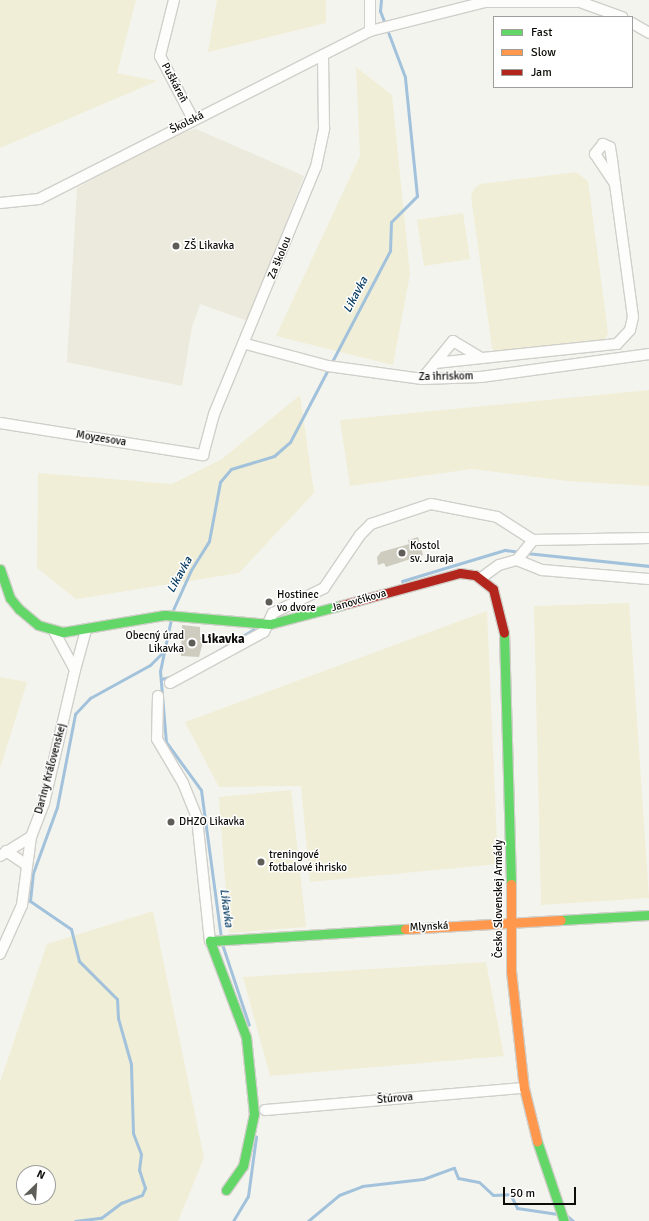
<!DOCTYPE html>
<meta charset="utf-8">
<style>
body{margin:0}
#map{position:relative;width:649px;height:1221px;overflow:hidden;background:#f4f4ee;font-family:Signika,sans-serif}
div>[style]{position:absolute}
.built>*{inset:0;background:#ebeadd}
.green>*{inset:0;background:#f0eed6}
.stream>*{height:3px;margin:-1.5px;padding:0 1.5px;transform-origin:1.5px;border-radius:1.5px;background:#a2c2dc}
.building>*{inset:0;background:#ceccbf}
.roads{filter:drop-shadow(1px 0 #d0cfca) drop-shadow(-1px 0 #d0cfca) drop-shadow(0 1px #d0cfca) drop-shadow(0 -1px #d0cfca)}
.street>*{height:10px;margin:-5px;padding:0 5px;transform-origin:5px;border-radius:5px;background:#fdfdfc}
.fast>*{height:9px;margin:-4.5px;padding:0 4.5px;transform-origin:4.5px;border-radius:4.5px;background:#63d668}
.slow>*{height:9px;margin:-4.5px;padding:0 4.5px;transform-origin:4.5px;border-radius:4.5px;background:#ff974d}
.jam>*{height:9px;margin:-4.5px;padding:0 4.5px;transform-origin:4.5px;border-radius:4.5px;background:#b3261e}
.dots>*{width:11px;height:11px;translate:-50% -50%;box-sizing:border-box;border:2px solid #fff;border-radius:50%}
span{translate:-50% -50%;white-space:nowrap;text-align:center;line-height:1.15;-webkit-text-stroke:3px #fff;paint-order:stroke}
.street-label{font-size:11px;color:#0d0c08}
.poi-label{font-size:11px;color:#0d0c08}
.left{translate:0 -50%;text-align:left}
.right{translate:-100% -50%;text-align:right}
.water-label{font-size:12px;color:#063c62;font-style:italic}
.quarter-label{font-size:13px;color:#0d0c08;font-weight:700}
.legend{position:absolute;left:493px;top:16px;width:140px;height:72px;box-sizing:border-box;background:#fff;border:1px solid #9e9e9c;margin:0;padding:5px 7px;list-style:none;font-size:12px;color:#0d0c08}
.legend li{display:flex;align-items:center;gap:8px;height:20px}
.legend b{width:20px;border:1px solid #9e9e9c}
.north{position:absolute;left:16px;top:1165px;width:40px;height:40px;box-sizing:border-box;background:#fff;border:1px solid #9e9e9c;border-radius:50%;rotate:25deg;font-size:11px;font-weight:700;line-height:16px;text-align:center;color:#0d0c08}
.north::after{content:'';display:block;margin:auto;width:14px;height:18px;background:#5e5d58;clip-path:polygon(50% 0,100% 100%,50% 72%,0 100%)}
.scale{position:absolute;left:503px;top:1187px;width:73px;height:18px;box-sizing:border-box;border:2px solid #0d0c08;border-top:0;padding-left:5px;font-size:12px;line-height:14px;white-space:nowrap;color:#0d0c08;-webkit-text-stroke:3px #fff;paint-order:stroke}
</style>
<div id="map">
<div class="built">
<i style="clip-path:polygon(196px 129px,304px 176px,248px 321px,200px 304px,192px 327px,182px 386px,67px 362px,77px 188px,172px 136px)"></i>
</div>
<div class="green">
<i style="clip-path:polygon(0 0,136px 0,117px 73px,157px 81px,0 148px)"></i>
<i style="clip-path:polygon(217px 0,326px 0,326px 23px,208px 52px)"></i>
<i style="clip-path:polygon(356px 67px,392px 95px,410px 274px,393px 365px,276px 336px,360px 156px)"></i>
<i style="clip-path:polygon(576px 172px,588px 181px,608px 333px,605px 339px,600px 344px,496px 353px,492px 348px,471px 196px,474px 189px,480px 184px)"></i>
<i style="clip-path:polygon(463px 213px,470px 259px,424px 266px,417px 220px)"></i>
<i style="clip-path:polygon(649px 390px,649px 486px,567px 481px,472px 469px,350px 486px,340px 420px)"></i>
<i style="clip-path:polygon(300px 395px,314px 493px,239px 573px,76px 599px,37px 568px,38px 473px,172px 484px,222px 459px)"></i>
<i style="clip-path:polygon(629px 603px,649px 898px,541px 905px,534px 606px)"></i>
<i style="clip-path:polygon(487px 611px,498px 864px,310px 882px,301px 786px,219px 787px,185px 722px)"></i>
<i style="clip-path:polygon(0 677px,27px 682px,0 768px)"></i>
<i style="clip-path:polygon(291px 790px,306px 927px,229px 933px,219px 797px)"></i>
<i style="clip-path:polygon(evenodd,153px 911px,204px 1158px,178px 1221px,0 1221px,0 1082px,47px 944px,153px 911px,24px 1173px,48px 1173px,48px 1197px,24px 1197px,24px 1173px)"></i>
<i style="clip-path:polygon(486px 962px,504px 1056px,270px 1076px,243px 977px)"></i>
</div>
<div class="stream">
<i style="left:526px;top:553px;width:124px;rotate:6deg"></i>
<i style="left:402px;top:581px;width:108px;rotate:-16.8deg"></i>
<i style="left:505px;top:550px;width:15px;rotate:8deg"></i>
<i style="left:172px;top:612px;width:46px;rotate:-65.7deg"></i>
<i style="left:191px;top:570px;width:34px;rotate:-58deg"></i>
<i style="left:209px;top:541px;width:60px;rotate:-79.4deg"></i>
<i style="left:220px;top:482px;width:17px;rotate:-50deg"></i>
<i style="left:231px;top:469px;width:45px;rotate:-16.8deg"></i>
<i style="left:274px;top:456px;width:21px;rotate:-41deg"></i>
<i style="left:290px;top:442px;width:216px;rotate:-62.4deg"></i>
<i style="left:390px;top:251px;width:29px;rotate:-88deg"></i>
<i style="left:391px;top:222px;width:37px;rotate:-45deg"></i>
<i style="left:417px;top:196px;width:120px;rotate:-95.8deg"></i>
<i style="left:405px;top:77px;width:71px;rotate:-110.7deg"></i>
<i style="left:380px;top:11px;width:11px;rotate:-85deg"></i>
<i style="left:171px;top:619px;width:53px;rotate:101.9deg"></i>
<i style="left:160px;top:671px;width:71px;rotate:85.2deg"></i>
<i style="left:166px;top:742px;width:59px;rotate:53.9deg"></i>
<i style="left:201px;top:790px;width:148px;rotate:82.3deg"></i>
<i style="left:204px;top:659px;width:61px;rotate:-30.8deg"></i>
<i style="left:161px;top:679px;width:12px;rotate:-14deg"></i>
<i style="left:222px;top:944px;width:85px;rotate:71.6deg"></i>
<i style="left:567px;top:1216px;width:8px;rotate:40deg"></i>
<i style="left:75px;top:1221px;width:26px;rotate:-7deg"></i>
<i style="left:101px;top:1218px;width:25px;rotate:-37deg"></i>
<i style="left:121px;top:1203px;width:22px;rotate:-21deg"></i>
<i style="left:142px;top:1195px;width:8px;rotate:-67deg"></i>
<i style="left:145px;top:1188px;width:19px;rotate:-108deg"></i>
<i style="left:139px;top:1170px;width:16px;rotate:-83deg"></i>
<i style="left:141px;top:1154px;width:22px;rotate:-111deg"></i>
<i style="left:133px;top:1133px;width:69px;rotate:-91.7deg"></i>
<i style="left:131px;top:1064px;width:48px;rotate:-105.8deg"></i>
<i style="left:118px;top:1018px;width:19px;rotate:-93deg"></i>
<i style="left:117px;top:999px;width:54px;rotate:-135deg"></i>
<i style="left:79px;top:961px;width:33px;rotate:-104deg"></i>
<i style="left:71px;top:929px;width:50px;rotate:-145.7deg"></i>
<i style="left:30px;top:901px;width:28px;rotate:-84deg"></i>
<i style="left:33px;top:873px;width:70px;rotate:-70deg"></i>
<i style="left:57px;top:807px;width:95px;rotate:-79deg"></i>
<i style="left:75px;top:714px;width:22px;rotate:-47deg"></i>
<i style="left:90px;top:698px;width:68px;rotate:-28.8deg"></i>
<i style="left:150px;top:665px;width:17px;rotate:-45deg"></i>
<i style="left:233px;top:1221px;width:29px;rotate:-59deg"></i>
<i style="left:248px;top:1196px;width:60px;rotate:-82.3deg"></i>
<i style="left:308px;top:1221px;width:40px;rotate:-40deg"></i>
<i style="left:339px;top:1195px;width:25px;rotate:-21deg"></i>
<i style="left:362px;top:1186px;width:61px;rotate:-6.5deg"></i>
<i style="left:423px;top:1179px;width:33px;rotate:-20deg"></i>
<i style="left:454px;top:1168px;width:11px;rotate:68deg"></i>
<i style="left:458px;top:1178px;width:21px;rotate:11deg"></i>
<i style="left:479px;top:1182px;width:19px;rotate:43deg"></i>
<i style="left:493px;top:1195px;width:17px;rotate:-3deg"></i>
<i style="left:510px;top:1194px;width:16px;rotate:63deg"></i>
<i style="left:517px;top:1208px;width:41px;rotate:8.3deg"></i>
</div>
<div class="building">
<i style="clip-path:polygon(418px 537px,423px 555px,386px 567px,384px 563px,378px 565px,377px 557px,381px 552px,409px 544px,408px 540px)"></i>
<i style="clip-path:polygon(182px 625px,200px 627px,200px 637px,204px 638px,199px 657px,181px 656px)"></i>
</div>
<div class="roads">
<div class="street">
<i style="left:174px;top:0;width:58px;rotate:104deg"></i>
<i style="left:160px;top:56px;width:71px;rotate:62.4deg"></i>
<i style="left:370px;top:0;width:31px;rotate:90deg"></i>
<i style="left:632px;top:23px;width:20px;rotate:30deg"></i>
<i style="left:0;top:203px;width:39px;rotate:-6deg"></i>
<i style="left:39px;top:199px;width:371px;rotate:-26.9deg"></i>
<i style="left:370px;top:31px;width:119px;rotate:-14.2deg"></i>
<i style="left:485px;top:2px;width:95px"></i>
<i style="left:580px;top:2px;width:45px;rotate:19.7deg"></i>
<i style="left:246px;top:344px;width:85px;rotate:15deg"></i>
<i style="left:328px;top:366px;width:95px;rotate:7.9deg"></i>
<i style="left:422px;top:379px;width:59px;rotate:-1.9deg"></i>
<i style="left:481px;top:377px;width:170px;rotate:-7.8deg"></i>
<i style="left:435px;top:363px;width:183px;rotate:-6deg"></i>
<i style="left:617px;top:344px;width:19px;rotate:-47deg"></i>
<i style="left:630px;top:330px;width:13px;rotate:-77deg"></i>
<i style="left:633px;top:317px;width:134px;rotate:-97.7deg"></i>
<i style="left:615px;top:184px;width:24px;rotate:-97deg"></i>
<i style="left:612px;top:160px;width:13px;rotate:-99deg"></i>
<i style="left:610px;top:147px;width:8px;rotate:-157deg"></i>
<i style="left:603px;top:144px;width:13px;rotate:129deg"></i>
<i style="left:595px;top:154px;width:36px;rotate:56deg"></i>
<i style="left:422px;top:379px;width:49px;rotate:-50.8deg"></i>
<i style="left:453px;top:341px;width:33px;rotate:31deg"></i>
<i style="left:0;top:423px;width:206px;rotate:9deg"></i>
<i style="left:203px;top:455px;width:42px;rotate:-75deg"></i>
<i style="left:214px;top:414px;width:267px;rotate:-67.6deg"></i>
<i style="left:316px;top:167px;width:40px;rotate:-78deg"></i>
<i style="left:324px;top:128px;width:73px;rotate:-90.8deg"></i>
<i style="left:517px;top:560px;width:27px;rotate:22deg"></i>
<i style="left:542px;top:570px;width:107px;rotate:4.8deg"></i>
<i style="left:481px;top:578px;width:22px;rotate:-36deg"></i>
<i style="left:499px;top:565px;width:19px;rotate:-16deg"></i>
<i style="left:517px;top:560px;width:26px;rotate:-51deg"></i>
<i style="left:533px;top:540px;width:116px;rotate:-1deg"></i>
<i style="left:75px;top:670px;width:41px;rotate:-74.6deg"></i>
<i style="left:170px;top:683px;width:107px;rotate:-28.5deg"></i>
<i style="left:264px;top:632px;width:21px;rotate:-65deg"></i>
<i style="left:273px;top:613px;width:57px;rotate:-26.1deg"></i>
<i style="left:324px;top:588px;width:64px;rotate:-55.8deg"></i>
<i style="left:360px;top:535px;width:16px;rotate:-45deg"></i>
<i style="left:371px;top:524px;width:63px;rotate:-18.4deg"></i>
<i style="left:431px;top:504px;width:67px;rotate:11.1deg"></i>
<i style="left:497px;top:517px;width:43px;rotate:32.6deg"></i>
<i style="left:158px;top:696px;width:43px;rotate:91.3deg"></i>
<i style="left:157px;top:739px;width:51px;rotate:59.4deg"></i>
<i style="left:183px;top:783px;width:38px;rotate:68deg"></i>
<i style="left:197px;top:818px;width:124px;rotate:84deg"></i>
<i style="left:6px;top:851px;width:25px;rotate:34deg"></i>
<i style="left:0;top:856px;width:36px;rotate:-32deg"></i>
<i style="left:0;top:954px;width:54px;rotate:-65.8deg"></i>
<i style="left:22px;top:905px;width:69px;rotate:-82.5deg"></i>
<i style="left:31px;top:837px;width:36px;rotate:-69deg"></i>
<i style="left:44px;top:803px;width:137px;rotate:-76.9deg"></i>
<i style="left:75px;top:670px;width:44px;rotate:-118.3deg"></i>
<i style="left:265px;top:1110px;width:260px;rotate:-4.9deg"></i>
</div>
<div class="fast">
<i style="left:0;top:569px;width:31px;rotate:71deg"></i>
<i style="left:10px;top:598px;width:14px;rotate:51deg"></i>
<i style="left:19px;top:609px;width:25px;rotate:40deg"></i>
<i style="left:38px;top:625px;width:26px;rotate:16deg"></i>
<i style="left:63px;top:632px;width:103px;rotate:-9.5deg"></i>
<i style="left:165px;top:615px;width:105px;rotate:4.9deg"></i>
<i style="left:270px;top:624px;width:74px;rotate:-14.8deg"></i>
<i style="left:504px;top:633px;width:251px;rotate:88.4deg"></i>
<i style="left:561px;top:920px;width:88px;rotate:-3.3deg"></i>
<i style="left:537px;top:1141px;width:84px;rotate:71.4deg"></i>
<i style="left:226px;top:1190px;width:29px;rotate:-55deg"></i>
<i style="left:243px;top:1166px;width:53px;rotate:-78.1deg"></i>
<i style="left:254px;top:1114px;width:77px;rotate:-95.9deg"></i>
<i style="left:246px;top:1037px;width:103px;rotate:-110.6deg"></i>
<i style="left:210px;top:941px;width:195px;rotate:-3.5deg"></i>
</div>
<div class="slow">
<i style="left:511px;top:884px;width:87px;rotate:90deg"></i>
<i style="left:511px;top:971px;width:118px;rotate:83.7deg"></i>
<i style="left:524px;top:1088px;width:55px;rotate:76.2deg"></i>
<i style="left:405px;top:929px;width:156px;rotate:-3.3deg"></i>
</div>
<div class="jam">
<i style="left:342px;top:605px;width:122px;rotate:-15.2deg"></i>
<i style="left:460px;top:573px;width:15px;rotate:8deg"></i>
<i style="left:475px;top:575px;width:23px;rotate:38deg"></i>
<i style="left:493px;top:589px;width:45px;rotate:76deg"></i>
</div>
</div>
<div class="dots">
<i style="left:176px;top:246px;background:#5e5d58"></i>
<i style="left:402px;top:553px;background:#5e5d58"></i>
<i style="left:269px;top:602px;background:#5e5d58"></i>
<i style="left:192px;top:643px;background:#5e5d58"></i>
<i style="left:171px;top:822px;background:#5e5d58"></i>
<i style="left:261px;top:862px;background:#5e5d58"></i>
</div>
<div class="street-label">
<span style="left:174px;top:83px;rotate:62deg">Puškáreň</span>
<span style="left:187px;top:123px;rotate:-27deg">Školská</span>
<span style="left:280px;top:258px;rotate:-68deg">Za školou</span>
<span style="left:446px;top:377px;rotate:-1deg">Za ihriskom</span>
<span style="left:101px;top:439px;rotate:9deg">Moyzesova</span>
<span style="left:359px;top:601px;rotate:-16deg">Janovčíkova</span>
<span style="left:51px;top:769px;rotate:-75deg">Dariny Kráľovenskej</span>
<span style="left:499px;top:899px;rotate:-90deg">Česko Slovenskej Armády</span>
<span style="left:429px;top:927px;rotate:-3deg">Mlynská</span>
<span style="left:395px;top:1099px;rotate:-5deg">Štúrova</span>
</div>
<div class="poi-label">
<span class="left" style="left:184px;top:246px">ZŠ Likavka</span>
<span class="left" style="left:410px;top:553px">Kostol<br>sv. Juraja</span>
<span class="left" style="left:277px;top:602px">Hostinec<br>vo dvore</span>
<span class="right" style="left:184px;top:643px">Obecný úrad<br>Likavka</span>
<span class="left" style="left:179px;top:822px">DHZO Likavka</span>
<span class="left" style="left:269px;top:862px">treningové<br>fotbalové ihrisko</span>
</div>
<div class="water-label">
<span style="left:356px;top:295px;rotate:-62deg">Likavka</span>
<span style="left:180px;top:575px;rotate:-61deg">Likavka</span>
<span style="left:226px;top:908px;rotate:82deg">Likavka</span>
</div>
<div class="quarter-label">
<span style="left:223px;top:639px">Likavka</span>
</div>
<ul class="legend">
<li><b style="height:5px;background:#63d668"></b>Fast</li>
<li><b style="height:5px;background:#ff974d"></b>Slow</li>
<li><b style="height:5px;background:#b3261e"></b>Jam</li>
</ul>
<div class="north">N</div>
<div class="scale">50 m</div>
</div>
